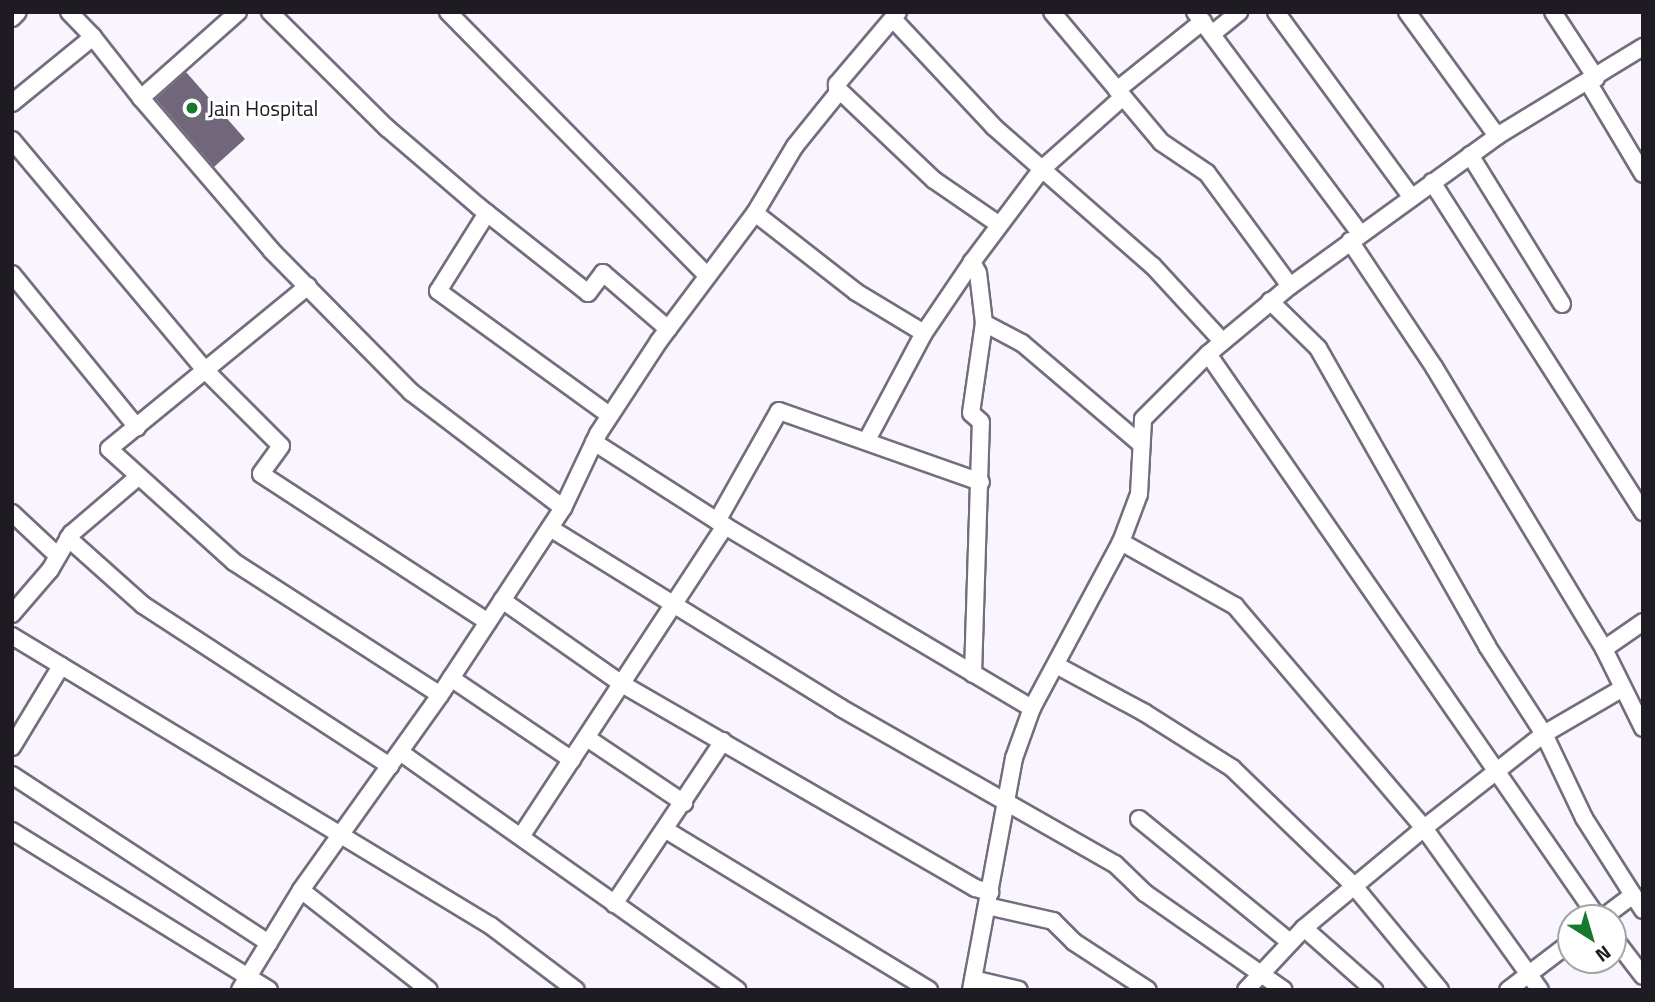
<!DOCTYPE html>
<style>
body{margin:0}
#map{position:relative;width:1655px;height:1002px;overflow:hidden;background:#f9f5fe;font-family:"Titillium Web",sans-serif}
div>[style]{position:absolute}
.building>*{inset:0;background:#70687a}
.roads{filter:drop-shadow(2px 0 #756d7f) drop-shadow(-2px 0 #756d7f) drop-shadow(0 2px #756d7f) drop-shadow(0 -2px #756d7f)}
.minor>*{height:16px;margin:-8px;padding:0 8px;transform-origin:8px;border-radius:8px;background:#fff}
.dots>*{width:19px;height:19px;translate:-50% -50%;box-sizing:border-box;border:4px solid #fff;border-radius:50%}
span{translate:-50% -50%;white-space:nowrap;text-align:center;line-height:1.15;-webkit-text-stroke:6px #fff;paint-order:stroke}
.poi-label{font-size:21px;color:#1f1b23}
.left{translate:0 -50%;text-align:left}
.frame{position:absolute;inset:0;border:14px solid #1f1b23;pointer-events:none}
.north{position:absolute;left:1557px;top:904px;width:70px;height:70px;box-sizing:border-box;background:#fff;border:2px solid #a5a4a7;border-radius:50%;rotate:143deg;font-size:19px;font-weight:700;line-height:28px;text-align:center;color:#1f1b23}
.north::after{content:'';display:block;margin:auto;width:24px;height:32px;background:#16792c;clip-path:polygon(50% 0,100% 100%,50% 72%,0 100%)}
</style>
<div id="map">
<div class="building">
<i style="clip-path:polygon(186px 72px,245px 139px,214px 167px,156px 99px)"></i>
</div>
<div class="roads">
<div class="minor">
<i style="left:69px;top:12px;width:35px;rotate:46deg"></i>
<i style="left:238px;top:12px;width:130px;rotate:138.4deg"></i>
<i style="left:141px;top:98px;width:201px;rotate:49.4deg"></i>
<i style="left:272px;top:251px;width:198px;rotate:45.4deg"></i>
<i style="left:411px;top:392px;width:191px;rotate:37.3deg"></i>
<i style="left:270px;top:12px;width:165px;rotate:44.8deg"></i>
<i style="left:387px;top:128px;width:120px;rotate:40.6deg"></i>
<i style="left:478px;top:206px;width:140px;rotate:38.3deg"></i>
<i style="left:588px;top:293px;width:25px;rotate:-53deg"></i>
<i style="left:603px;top:273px;width:86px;rotate:40.7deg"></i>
<i style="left:448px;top:12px;width:368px;rotate:45.5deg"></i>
<i style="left:1052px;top:12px;width:170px;rotate:50deg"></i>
<i style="left:1161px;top:142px;width:55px;rotate:34deg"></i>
<i style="left:1207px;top:173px;width:140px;rotate:53.7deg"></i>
<i style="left:1195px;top:12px;width:276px;rotate:53.3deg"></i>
<i style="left:1276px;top:12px;width:230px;rotate:53.8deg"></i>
<i style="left:1407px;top:12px;width:153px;rotate:54deg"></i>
<i style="left:1553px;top:12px;width:79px;rotate:56.9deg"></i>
<i style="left:12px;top:18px;width:8px;rotate:-45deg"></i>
<i style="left:893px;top:19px;width:148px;rotate:46.9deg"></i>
<i style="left:994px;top:127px;width:211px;rotate:41.2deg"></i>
<i style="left:1153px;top:266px;width:103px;rotate:47.4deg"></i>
<i style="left:1212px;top:34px;width:35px;rotate:-39deg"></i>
<i style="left:1588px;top:82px;width:107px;rotate:59.1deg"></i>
<i style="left:837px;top:88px;width:134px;rotate:43.5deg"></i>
<i style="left:934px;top:180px;width:78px;rotate:34.5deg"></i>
<i style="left:1117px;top:90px;width:110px;rotate:-38.7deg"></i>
<i style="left:12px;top:103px;width:104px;rotate:-39.2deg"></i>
<i style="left:93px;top:37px;width:78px;rotate:51.8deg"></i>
<i style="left:12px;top:140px;width:300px;rotate:50deg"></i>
<i style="left:205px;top:370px;width:107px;rotate:45deg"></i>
<i style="left:281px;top:446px;width:34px;rotate:126deg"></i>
<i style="left:261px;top:474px;width:271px;rotate:33.1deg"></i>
<i style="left:1470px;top:155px;width:175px;rotate:58.3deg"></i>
<i style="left:1432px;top:182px;width:392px;rotate:57.4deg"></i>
<i style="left:487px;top:213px;width:92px;rotate:122.1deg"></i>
<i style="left:438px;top:291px;width:211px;rotate:35.9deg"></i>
<i style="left:755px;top:213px;width:128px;rotate:38deg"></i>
<i style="left:856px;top:292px;width:79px;rotate:31.1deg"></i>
<i style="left:1350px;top:241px;width:151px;rotate:56.3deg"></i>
<i style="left:1434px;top:367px;width:329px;rotate:58.9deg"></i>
<i style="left:1604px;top:649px;width:88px;rotate:63.7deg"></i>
<i style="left:12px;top:274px;width:198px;rotate:50.8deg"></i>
<i style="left:308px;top:286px;width:257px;rotate:140.7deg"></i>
<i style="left:109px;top:449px;width:169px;rotate:42.1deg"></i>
<i style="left:234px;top:562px;width:245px;rotate:32.8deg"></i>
<i style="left:1270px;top:301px;width:67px;rotate:44.4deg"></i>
<i style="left:1318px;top:348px;width:343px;rotate:60.4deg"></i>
<i style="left:1487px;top:646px;width:105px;rotate:57.1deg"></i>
<i style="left:1544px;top:734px;width:93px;rotate:64.5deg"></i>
<i style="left:1584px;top:818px;width:91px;rotate:57.5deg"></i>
<i style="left:1633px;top:895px;width:39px;rotate:143deg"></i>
<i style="left:984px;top:323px;width:43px;rotate:27.8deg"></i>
<i style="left:1022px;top:343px;width:157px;rotate:40.4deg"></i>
<i style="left:1208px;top:354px;width:686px;rotate:55.34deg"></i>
<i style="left:867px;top:440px;width:121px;rotate:-62deg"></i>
<i style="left:924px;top:333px;width:86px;rotate:-55.9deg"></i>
<i style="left:594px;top:442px;width:156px;rotate:32.7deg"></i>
<i style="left:725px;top:526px;width:357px;rotate:30.7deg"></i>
<i style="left:12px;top:513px;width:63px;rotate:43.1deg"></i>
<i style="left:717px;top:521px;width:126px;rotate:-60.6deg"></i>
<i style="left:779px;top:411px;width:214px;rotate:19.4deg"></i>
<i style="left:550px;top:528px;width:342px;rotate:31.7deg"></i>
<i style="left:841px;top:708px;width:315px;rotate:29.7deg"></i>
<i style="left:1115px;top:864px;width:42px;rotate:44deg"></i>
<i style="left:1145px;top:893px;width:169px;rotate:34.9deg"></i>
<i style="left:68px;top:538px;width:101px;rotate:41.8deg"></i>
<i style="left:143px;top:605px;width:295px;rotate:33.1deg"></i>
<i style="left:1121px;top:542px;width:131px;rotate:29.3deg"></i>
<i style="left:1235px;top:606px;width:292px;rotate:49.6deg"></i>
<i style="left:1424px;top:828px;width:199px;rotate:54.4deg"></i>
<i style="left:502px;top:600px;width:146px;rotate:35deg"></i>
<i style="left:622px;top:684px;width:408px;rotate:30deg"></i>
<i style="left:975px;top:888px;width:16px;rotate:15deg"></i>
<i style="left:12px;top:614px;width:58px;rotate:-49.2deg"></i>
<i style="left:50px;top:570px;width:42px;rotate:-59.7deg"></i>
<i style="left:71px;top:534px;width:88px;rotate:-40.4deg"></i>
<i style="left:12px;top:636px;width:560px;rotate:31.19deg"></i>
<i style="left:491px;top:926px;width:106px;rotate:37deg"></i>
<i style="left:1604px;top:649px;width:47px;rotate:-34.7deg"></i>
<i style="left:1056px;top:665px;width:101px;rotate:28.3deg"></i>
<i style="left:1145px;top:713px;width:103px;rotate:32.3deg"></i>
<i style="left:1232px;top:768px;width:170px;rotate:44deg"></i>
<i style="left:1354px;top:886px;width:135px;rotate:50.4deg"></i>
<i style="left:973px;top:674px;width:252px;rotate:-88.2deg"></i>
<i style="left:981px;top:422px;width:13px;rotate:-138deg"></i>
<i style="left:971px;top:413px;width:91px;rotate:-81.8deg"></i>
<i style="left:984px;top:323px;width:50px;rotate:-96.8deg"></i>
<i style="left:978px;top:273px;width:13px;rotate:-119deg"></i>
<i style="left:972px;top:262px;width:115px;rotate:-53.1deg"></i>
<i style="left:1041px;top:170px;width:110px;rotate:-41.7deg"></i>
<i style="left:451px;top:678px;width:146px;rotate:34.1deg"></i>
<i style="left:587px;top:738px;width:117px;rotate:33.8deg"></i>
<i style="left:12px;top:747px;width:95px;rotate:-58.8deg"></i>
<i style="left:400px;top:752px;width:413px;rotate:35.2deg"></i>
<i style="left:12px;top:775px;width:307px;rotate:33.2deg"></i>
<i style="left:1139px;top:819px;width:195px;rotate:39.2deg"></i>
<i style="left:666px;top:830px;width:308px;rotate:31.3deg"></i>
<i style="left:12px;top:831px;width:302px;rotate:31.7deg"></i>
<i style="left:522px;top:835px;width:370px;rotate:-56.7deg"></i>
<i style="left:301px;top:890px;width:162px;rotate:38deg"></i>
<i style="left:1633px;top:895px;width:18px;rotate:56deg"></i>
<i style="left:614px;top:904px;width:196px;rotate:-56.2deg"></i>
<i style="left:987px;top:906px;width:68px;rotate:12.8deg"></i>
<i style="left:1053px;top:921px;width:30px;rotate:45deg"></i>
<i style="left:1074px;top:942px;width:88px;rotate:33deg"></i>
<i style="left:1304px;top:928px;width:94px;rotate:41.5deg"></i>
<i style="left:1613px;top:937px;width:49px;rotate:52.4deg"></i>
<i style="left:973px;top:979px;width:47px;rotate:13.4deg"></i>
<i style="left:240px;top:990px;width:117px;rotate:-58.6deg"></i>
<i style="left:301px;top:890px;width:239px;rotate:-54.5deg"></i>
<i style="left:440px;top:695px;width:224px;rotate:-56.7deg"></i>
<i style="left:563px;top:508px;width:82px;rotate:-64.7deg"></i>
<i style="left:598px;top:434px;width:111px;rotate:-56.7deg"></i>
<i style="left:659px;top:341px;width:160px;rotate:-53.1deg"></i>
<i style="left:755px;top:213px;width:78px;rotate:-59.2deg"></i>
<i style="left:795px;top:146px;width:67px;rotate:-51.1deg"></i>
<i style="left:837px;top:94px;width:10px;rotate:-90deg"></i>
<i style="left:837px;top:84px;width:94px;rotate:-49.7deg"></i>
<i style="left:971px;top:990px;width:236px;rotate:-79.5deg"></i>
<i style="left:1014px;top:758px;width:53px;rotate:-70.2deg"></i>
<i style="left:1032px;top:708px;width:188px;rotate:-61.8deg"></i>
<i style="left:1121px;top:542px;width:51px;rotate:-69.4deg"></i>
<i style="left:1139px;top:494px;width:75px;rotate:-86.9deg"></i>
<i style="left:1143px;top:419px;width:92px;rotate:-45deg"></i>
<i style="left:1208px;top:354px;width:107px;rotate:-39.7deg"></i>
<i style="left:1290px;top:286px;width:256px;rotate:-35.9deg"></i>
<i style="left:1497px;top:136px;width:171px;rotate:-31.4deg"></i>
<i style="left:1246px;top:990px;width:85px;rotate:-46.9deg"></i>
<i style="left:1304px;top:928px;width:156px;rotate:-39.8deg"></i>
<i style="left:1424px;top:828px;width:152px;rotate:-38.1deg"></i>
<i style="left:1544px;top:734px;width:91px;rotate:-30.2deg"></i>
<i style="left:1508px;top:990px;width:79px;rotate:-37.3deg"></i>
</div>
</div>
<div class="dots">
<i style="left:192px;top:108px;background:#16792c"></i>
</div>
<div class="poi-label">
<span class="left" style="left:208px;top:108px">Jain Hospital</span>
</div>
<div class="frame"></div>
<div class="north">N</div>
</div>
